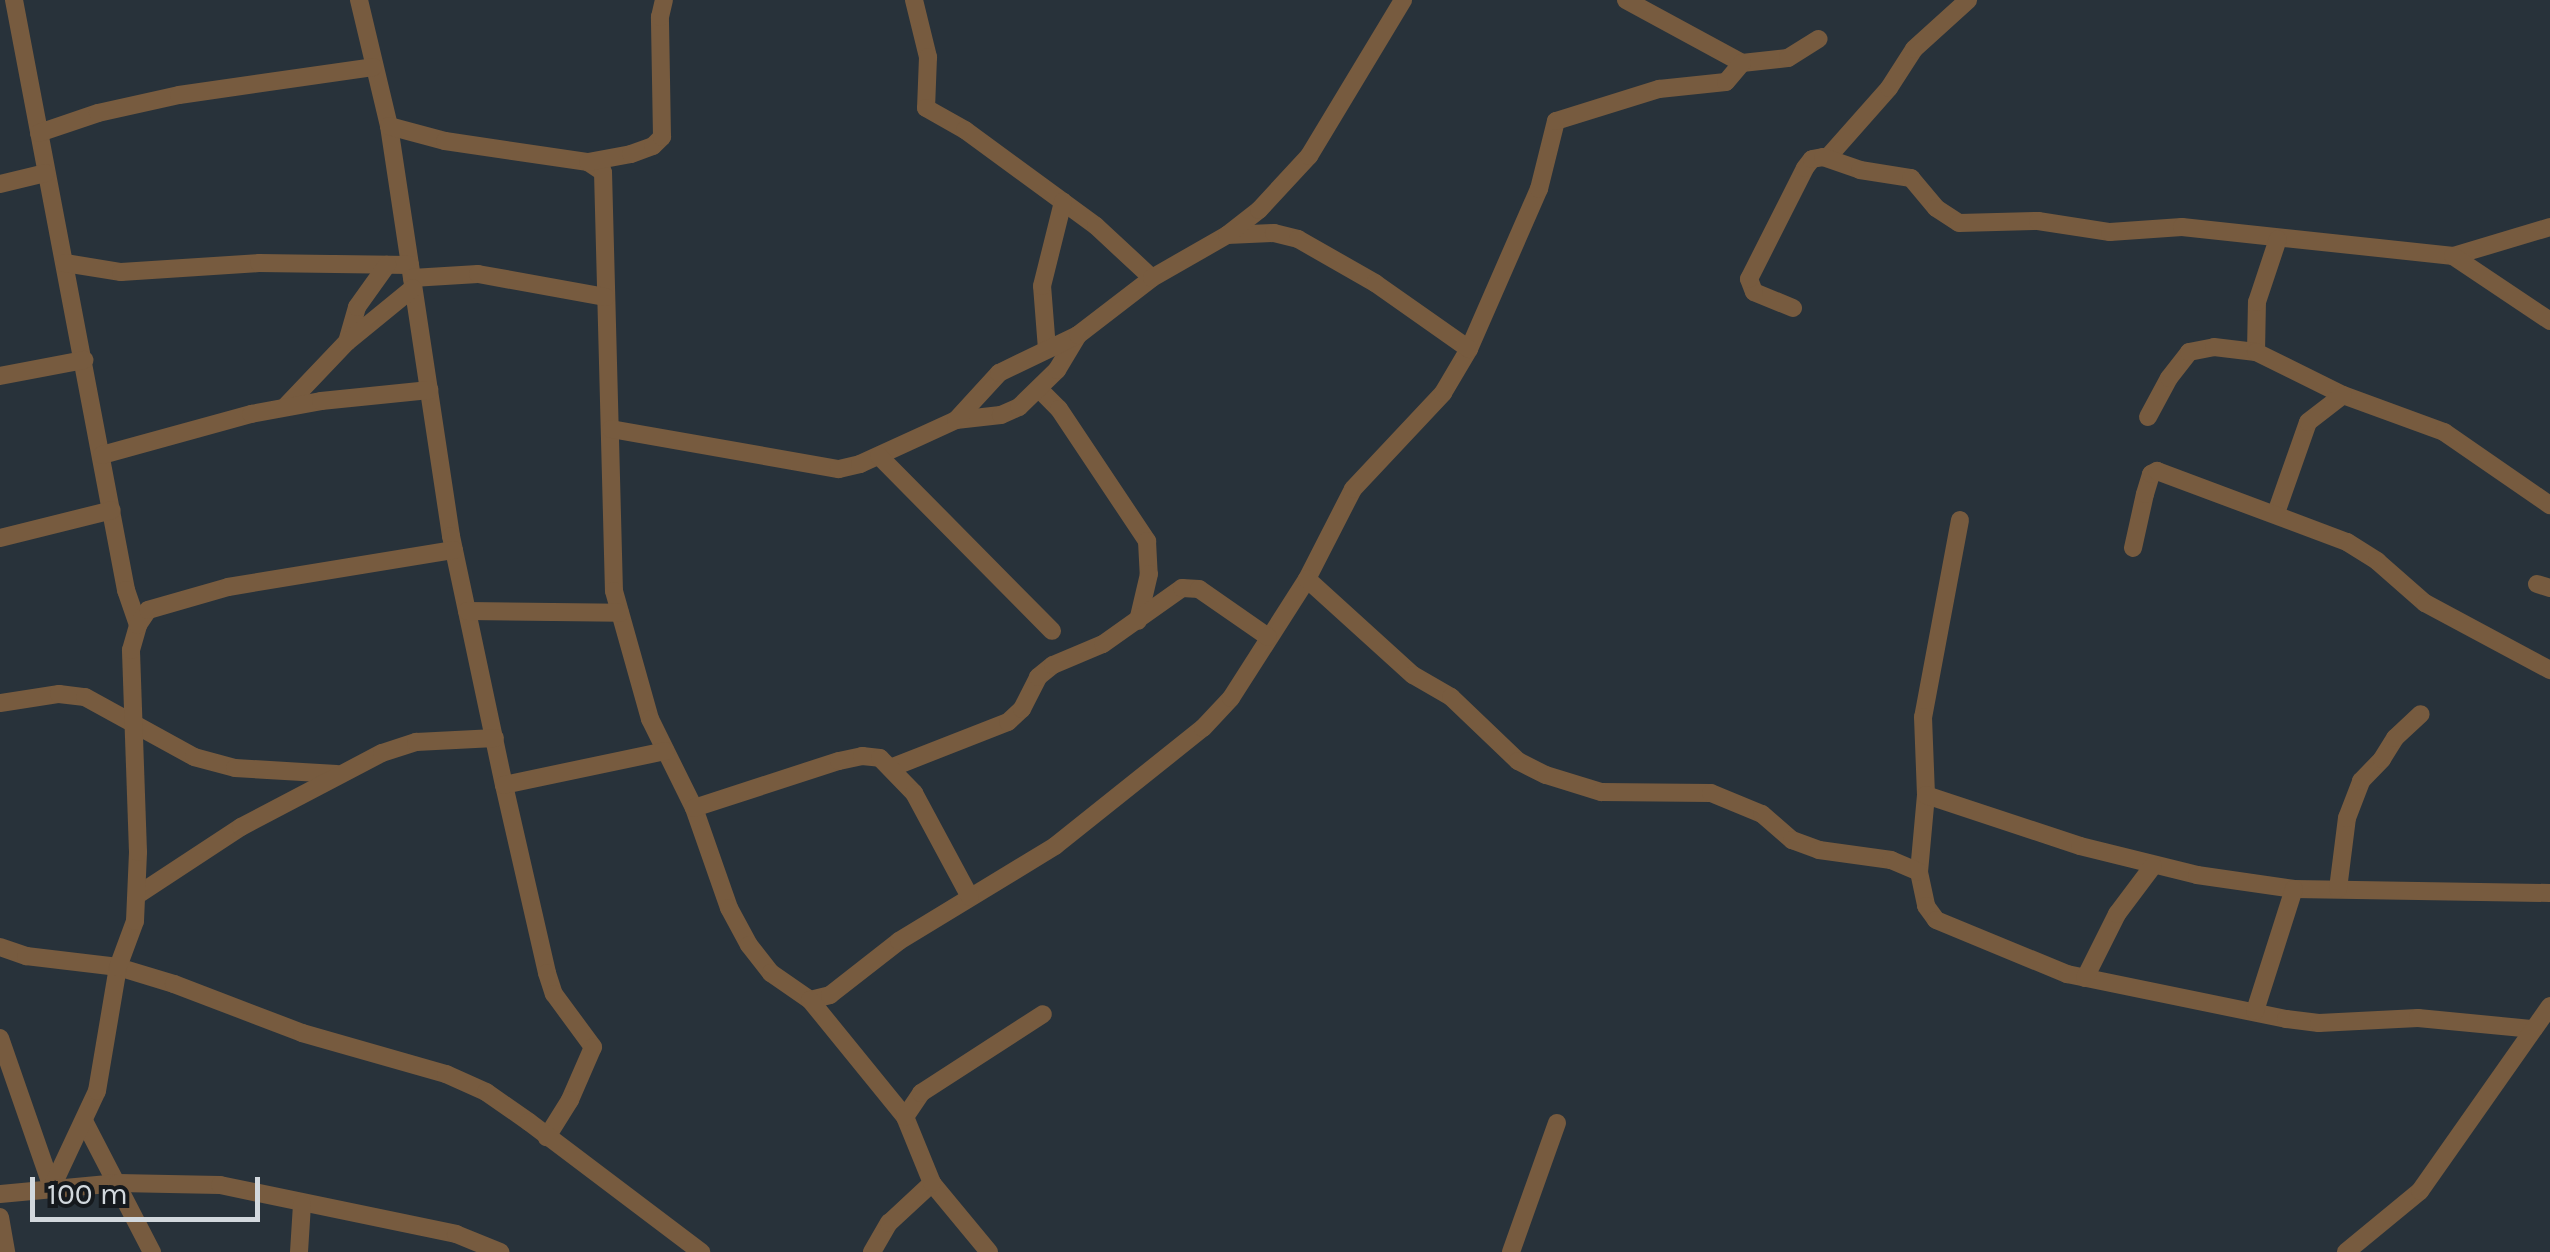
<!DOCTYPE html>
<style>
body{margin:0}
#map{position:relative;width:2550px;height:1252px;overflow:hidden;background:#28323a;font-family:Karla,sans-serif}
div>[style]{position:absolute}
.minor>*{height:18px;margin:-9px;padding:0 9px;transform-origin:9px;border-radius:9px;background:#775b3f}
span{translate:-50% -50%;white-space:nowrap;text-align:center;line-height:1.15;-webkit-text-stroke:8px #15191d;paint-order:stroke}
.scale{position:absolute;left:30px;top:1177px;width:230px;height:45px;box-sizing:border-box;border:5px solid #d2d8dd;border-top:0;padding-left:12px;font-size:30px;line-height:35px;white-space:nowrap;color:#d2d8dd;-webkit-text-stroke:8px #15191d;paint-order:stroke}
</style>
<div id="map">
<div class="minor">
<i style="left:14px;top:0;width:601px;rotate:79.25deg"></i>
<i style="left:126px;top:590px;width:37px;rotate:71deg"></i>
<i style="left:359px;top:0;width:130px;rotate:76.6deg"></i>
<i style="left:389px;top:126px;width:415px;rotate:81.4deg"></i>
<i style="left:451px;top:536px;width:255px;rotate:78deg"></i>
<i style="left:504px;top:785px;width:193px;rotate:77.1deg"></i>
<i style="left:547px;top:973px;width:22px;rotate:72deg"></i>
<i style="left:554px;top:994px;width:66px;rotate:53.7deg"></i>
<i style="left:593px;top:1047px;width:58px;rotate:113.5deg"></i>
<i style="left:570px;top:1100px;width:44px;rotate:121.9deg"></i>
<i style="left:914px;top:0;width:59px;rotate:76.2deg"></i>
<i style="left:928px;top:57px;width:51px;rotate:92.2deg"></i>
<i style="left:926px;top:108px;width:45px;rotate:29.4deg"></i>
<i style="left:965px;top:130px;width:162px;rotate:36.2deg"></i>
<i style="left:1096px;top:226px;width:76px;rotate:42.9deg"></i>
<i style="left:1626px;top:0;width:132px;rotate:28.5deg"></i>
<i style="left:1742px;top:63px;width:46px;rotate:-6.2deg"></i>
<i style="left:1788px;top:58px;width:36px;rotate:-32deg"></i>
<i style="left:389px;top:126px;width:58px;rotate:15deg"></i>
<i style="left:445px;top:141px;width:145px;rotate:8.4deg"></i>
<i style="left:588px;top:162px;width:18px;rotate:34deg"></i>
<i style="left:603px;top:172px;width:419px;rotate:88.5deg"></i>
<i style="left:614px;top:591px;width:133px;rotate:74.3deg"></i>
<i style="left:650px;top:719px;width:99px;rotate:63.7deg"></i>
<i style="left:694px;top:808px;width:106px;rotate:70.7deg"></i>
<i style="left:729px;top:908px;width:42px;rotate:61.6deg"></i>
<i style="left:749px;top:945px;width:36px;rotate:52deg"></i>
<i style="left:771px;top:973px;width:47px;rotate:34.7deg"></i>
<i style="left:810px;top:1000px;width:21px;rotate:-14deg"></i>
<i style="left:830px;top:995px;width:88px;rotate:-38deg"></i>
<i style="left:899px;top:941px;width:183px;rotate:-31.3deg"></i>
<i style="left:1055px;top:846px;width:189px;rotate:-38.6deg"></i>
<i style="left:1203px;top:728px;width:41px;rotate:-47deg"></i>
<i style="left:1231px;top:698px;width:141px;rotate:-57.4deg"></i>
<i style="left:1307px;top:579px;width:101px;rotate:-62.9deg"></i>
<i style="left:1353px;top:489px;width:132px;rotate:-46.8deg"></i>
<i style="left:1443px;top:393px;width:51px;rotate:-59.4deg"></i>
<i style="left:1469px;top:349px;width:175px;rotate:-66.4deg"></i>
<i style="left:1539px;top:189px;width:70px;rotate:-76deg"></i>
<i style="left:1556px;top:121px;width:108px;rotate:-17.3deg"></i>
<i style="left:1659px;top:89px;width:67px;rotate:-6deg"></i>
<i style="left:1726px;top:82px;width:25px;rotate:-50deg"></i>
<i style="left:39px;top:133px;width:62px;rotate:-18.7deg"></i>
<i style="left:98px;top:113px;width:83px;rotate:-12.5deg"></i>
<i style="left:179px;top:95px;width:196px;rotate:-8.2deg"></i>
<i style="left:1828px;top:157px;width:92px;rotate:-48.5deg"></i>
<i style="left:1889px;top:88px;width:46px;rotate:-57.3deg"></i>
<i style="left:1914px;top:49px;width:73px;rotate:-42.2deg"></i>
<i style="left:588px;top:162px;width:44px;rotate:-10.5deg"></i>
<i style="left:631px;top:154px;width:23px;rotate:-20deg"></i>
<i style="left:653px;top:146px;width:13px;rotate:-45deg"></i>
<i style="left:662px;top:137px;width:120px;rotate:-91deg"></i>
<i style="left:660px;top:17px;width:17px;rotate:-77deg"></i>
<i style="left:0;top:184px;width:47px;rotate:-13.4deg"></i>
<i style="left:1227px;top:235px;width:47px;rotate:-2.4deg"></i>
<i style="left:1274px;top:233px;width:25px;rotate:14deg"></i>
<i style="left:1298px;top:239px;width:89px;rotate:29.7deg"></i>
<i style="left:1375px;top:283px;width:115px;rotate:35.1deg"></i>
<i style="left:2453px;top:256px;width:101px;rotate:-16.6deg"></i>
<i style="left:65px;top:263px;width:57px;rotate:9.1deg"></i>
<i style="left:121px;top:272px;width:138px;rotate:-3.7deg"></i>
<i style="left:259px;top:263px;width:151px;rotate:0.8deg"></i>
<i style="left:412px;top:278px;width:66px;rotate:-3.5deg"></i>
<i style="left:478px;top:274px;width:130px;rotate:10.2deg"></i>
<i style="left:1793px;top:308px;width:42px;rotate:-157.7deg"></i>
<i style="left:1754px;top:292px;width:14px;rotate:-111deg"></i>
<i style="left:1749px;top:279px;width:124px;rotate:-63.2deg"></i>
<i style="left:1805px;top:168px;width:11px;rotate:-52deg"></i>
<i style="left:1812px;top:159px;width:11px;rotate:-10deg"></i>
<i style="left:1823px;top:157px;width:39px;rotate:19deg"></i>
<i style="left:1860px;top:170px;width:52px;rotate:8.9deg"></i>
<i style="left:1911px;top:178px;width:39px;rotate:50deg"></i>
<i style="left:1936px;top:208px;width:27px;rotate:33deg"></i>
<i style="left:1959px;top:223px;width:79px;rotate:-1.5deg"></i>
<i style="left:2038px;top:221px;width:73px;rotate:8.7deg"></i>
<i style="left:2110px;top:232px;width:72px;rotate:-4deg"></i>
<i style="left:2182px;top:227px;width:273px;rotate:6.1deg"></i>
<i style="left:2453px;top:256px;width:117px;rotate:33.8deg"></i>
<i style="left:347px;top:342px;width:36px;rotate:-74deg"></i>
<i style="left:357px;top:307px;width:52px;rotate:-54.5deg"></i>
<i style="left:1047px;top:349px;width:63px;rotate:-94.5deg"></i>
<i style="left:1042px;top:286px;width:87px;rotate:-76deg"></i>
<i style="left:2256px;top:352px;width:50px;rotate:-88.9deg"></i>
<i style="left:2257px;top:302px;width:66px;rotate:-71.6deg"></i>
<i style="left:0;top:376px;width:86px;rotate:-10.8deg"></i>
<i style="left:1039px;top:389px;width:28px;rotate:45deg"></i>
<i style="left:1059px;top:409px;width:159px;rotate:56.3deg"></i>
<i style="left:1147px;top:541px;width:33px;rotate:87deg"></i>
<i style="left:1149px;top:574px;width:48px;rotate:103.2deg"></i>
<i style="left:285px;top:407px;width:90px;rotate:-46.4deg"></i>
<i style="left:347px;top:342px;width:85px;rotate:-39.3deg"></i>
<i style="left:2148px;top:417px;width:44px;rotate:-61.7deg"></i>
<i style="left:2169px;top:378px;width:33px;rotate:-52deg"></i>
<i style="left:2189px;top:352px;width:25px;rotate:-11deg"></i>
<i style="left:2214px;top:347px;width:42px;rotate:6.8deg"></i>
<i style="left:2256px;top:352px;width:97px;rotate:26.3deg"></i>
<i style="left:2343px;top:395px;width:108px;rotate:20.1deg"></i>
<i style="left:2444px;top:432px;width:129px;rotate:34.6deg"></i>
<i style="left:956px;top:420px;width:45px;rotate:-6.3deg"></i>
<i style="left:1001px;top:415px;width:20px;rotate:-24deg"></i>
<i style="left:1019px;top:407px;width:53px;rotate:-44.2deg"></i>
<i style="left:1057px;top:370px;width:41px;rotate:-59deg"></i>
<i style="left:611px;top:429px;width:231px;rotate:10deg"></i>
<i style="left:839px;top:469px;width:22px;rotate:-13deg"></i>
<i style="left:860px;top:464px;width:106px;rotate:-24.6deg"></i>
<i style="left:956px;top:420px;width:64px;rotate:-47.5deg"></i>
<i style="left:999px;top:373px;width:88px;rotate:-25.7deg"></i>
<i style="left:1078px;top:335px;width:93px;rotate:-37.6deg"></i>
<i style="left:1152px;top:278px;width:86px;rotate:-29.8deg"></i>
<i style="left:1227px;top:235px;width:41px;rotate:-38deg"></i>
<i style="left:1259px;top:210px;width:74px;rotate:-47.2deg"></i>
<i style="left:1309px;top:156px;width:182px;rotate:-58.9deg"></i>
<i style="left:102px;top:455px;width:155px;rotate:-15.4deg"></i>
<i style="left:251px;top:414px;width:71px;rotate:-10.5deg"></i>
<i style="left:321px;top:401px;width:109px;rotate:-5.8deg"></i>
<i style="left:879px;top:456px;width:246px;rotate:45.3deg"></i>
<i style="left:2276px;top:513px;width:96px;rotate:-70.6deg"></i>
<i style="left:2308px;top:422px;width:44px;rotate:-37.6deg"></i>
<i style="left:1960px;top:520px;width:200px;rotate:100.6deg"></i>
<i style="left:1923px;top:717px;width:78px;rotate:87.8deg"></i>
<i style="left:1926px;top:795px;width:77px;rotate:95.2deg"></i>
<i style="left:1919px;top:872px;width:35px;rotate:78deg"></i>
<i style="left:1926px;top:906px;width:17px;rotate:54deg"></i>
<i style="left:1936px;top:920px;width:142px;rotate:22.4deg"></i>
<i style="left:2067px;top:974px;width:224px;rotate:11.6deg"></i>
<i style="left:2286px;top:1019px;width:33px;rotate:7deg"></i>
<i style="left:2319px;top:1023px;width:99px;rotate:-2.9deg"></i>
<i style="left:2418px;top:1018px;width:116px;rotate:5.5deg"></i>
<i style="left:0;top:538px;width:115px;rotate:-14deg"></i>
<i style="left:2133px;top:548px;width:55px;rotate:-77.5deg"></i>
<i style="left:2145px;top:494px;width:21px;rotate:-73deg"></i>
<i style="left:2151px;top:474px;width:7px;rotate:-27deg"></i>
<i style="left:2157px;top:471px;width:203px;rotate:20.5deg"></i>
<i style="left:2347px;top:542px;width:36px;rotate:32deg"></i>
<i style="left:2377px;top:561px;width:64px;rotate:41.2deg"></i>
<i style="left:2425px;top:603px;width:142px;rotate:28.2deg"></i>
<i style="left:1307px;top:579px;width:143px;rotate:42.2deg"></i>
<i style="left:1413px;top:675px;width:44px;rotate:30.1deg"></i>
<i style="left:1451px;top:697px;width:93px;rotate:43.7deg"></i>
<i style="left:1518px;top:761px;width:31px;rotate:27deg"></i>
<i style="left:1546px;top:775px;width:58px;rotate:17.2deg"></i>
<i style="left:1601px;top:792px;width:110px;rotate:0.5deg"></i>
<i style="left:1711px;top:793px;width:55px;rotate:22.4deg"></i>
<i style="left:1762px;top:814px;width:40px;rotate:41deg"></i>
<i style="left:1792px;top:840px;width:29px;rotate:20deg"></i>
<i style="left:1819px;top:850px;width:73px;rotate:7.9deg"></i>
<i style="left:1891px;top:860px;width:30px;rotate:23deg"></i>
<i style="left:2537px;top:584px;width:14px;rotate:17deg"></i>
<i style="left:467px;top:611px;width:153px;rotate:0.7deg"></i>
<i style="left:0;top:703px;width:60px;rotate:-8.7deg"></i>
<i style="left:59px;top:694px;width:26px;rotate:7deg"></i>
<i style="left:85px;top:697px;width:124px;rotate:28.8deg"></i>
<i style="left:194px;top:757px;width:42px;rotate:15deg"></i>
<i style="left:235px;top:768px;width:102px;rotate:3.4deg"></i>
<i style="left:893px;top:767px;width:123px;rotate:-21.4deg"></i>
<i style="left:1008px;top:722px;width:19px;rotate:-43deg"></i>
<i style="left:1022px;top:709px;width:36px;rotate:-63deg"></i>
<i style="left:1038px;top:677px;width:19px;rotate:-39deg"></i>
<i style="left:1053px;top:665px;width:54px;rotate:-22.8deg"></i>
<i style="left:1103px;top:644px;width:97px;rotate:-35.3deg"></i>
<i style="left:1182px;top:588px;width:17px;rotate:3deg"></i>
<i style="left:1199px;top:589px;width:84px;rotate:34.8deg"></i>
<i style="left:504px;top:785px;width:165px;rotate:-11.9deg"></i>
<i style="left:1926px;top:795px;width:162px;rotate:18.3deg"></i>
<i style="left:2080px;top:846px;width:121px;rotate:13.9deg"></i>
<i style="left:2197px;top:875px;width:98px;rotate:8.2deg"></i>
<i style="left:2294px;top:889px;width:256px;rotate:0.9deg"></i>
<i style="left:694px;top:808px;width:152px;rotate:-18deg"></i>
<i style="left:839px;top:761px;width:24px;rotate:-12deg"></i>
<i style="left:862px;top:756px;width:18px;rotate:6deg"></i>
<i style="left:880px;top:758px;width:49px;rotate:45.8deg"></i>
<i style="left:914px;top:793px;width:118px;rotate:61.7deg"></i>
<i style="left:2338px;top:889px;width:72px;rotate:-82.8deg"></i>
<i style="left:2347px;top:818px;width:40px;rotate:-69deg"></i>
<i style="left:2361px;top:781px;width:30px;rotate:-46deg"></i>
<i style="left:2382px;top:759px;width:25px;rotate:-58deg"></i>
<i style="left:2395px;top:738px;width:35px;rotate:-43deg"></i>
<i style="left:139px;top:894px;width:122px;rotate:-33.3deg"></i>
<i style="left:241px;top:827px;width:159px;rotate:-27.7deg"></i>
<i style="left:382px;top:753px;width:36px;rotate:-18deg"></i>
<i style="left:416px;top:742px;width:79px;rotate:-2.9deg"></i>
<i style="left:0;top:947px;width:28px;rotate:19deg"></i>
<i style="left:26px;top:956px;width:93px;rotate:6.8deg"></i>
<i style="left:118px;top:967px;width:59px;rotate:16.9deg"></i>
<i style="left:174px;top:984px;width:137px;rotate:20.9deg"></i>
<i style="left:302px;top:1033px;width:150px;rotate:15.9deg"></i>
<i style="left:446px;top:1074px;width:44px;rotate:24.2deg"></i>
<i style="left:486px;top:1092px;width:52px;rotate:34.9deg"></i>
<i style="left:529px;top:1122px;width:216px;rotate:37.1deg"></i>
<i style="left:2085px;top:978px;width:72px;rotate:-63.4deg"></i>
<i style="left:2117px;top:914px;width:60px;rotate:-53.1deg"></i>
<i style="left:810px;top:1000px;width:151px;rotate:50.9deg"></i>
<i style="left:2255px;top:1011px;width:128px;rotate:-72.3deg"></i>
<i style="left:0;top:1038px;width:158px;rotate:70.8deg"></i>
<i style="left:84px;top:1121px;width:148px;rotate:62.6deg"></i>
<i style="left:52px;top:1187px;width:106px;rotate:-64.9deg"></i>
<i style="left:97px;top:1091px;width:126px;rotate:-80.4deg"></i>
<i style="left:118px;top:967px;width:49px;rotate:-69.7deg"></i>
<i style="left:135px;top:921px;width:69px;rotate:-87.5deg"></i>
<i style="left:138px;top:852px;width:202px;rotate:-92deg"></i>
<i style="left:131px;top:650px;width:26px;rotate:-74deg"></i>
<i style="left:138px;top:625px;width:18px;rotate:-56deg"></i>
<i style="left:148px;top:610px;width:83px;rotate:-16deg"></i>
<i style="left:228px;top:587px;width:229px;rotate:-9.3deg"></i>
<i style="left:0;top:1194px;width:119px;rotate:-5.3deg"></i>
<i style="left:118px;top:1183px;width:102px;rotate:1.1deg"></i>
<i style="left:220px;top:1185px;width:241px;rotate:11.7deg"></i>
<i style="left:456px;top:1234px;width:48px;rotate:22.2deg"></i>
<i style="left:0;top:1217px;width:36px;rotate:80deg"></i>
<i style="left:299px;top:1252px;width:48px;rotate:-86.4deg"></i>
<i style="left:872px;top:1252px;width:34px;rotate:-60deg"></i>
<i style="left:889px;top:1223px;width:59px;rotate:-42.9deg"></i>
<i style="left:989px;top:1252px;width:89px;rotate:-129.6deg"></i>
<i style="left:932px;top:1183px;width:71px;rotate:-112.2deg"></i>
<i style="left:905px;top:1117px;width:29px;rotate:-56deg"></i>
<i style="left:921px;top:1093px;width:145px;rotate:-32.9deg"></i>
<i style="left:1511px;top:1252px;width:137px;rotate:-70.4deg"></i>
<i style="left:2346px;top:1252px;width:96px;rotate:-39.5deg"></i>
<i style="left:2420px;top:1191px;width:226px;rotate:-54.9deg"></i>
</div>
<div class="scale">100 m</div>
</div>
